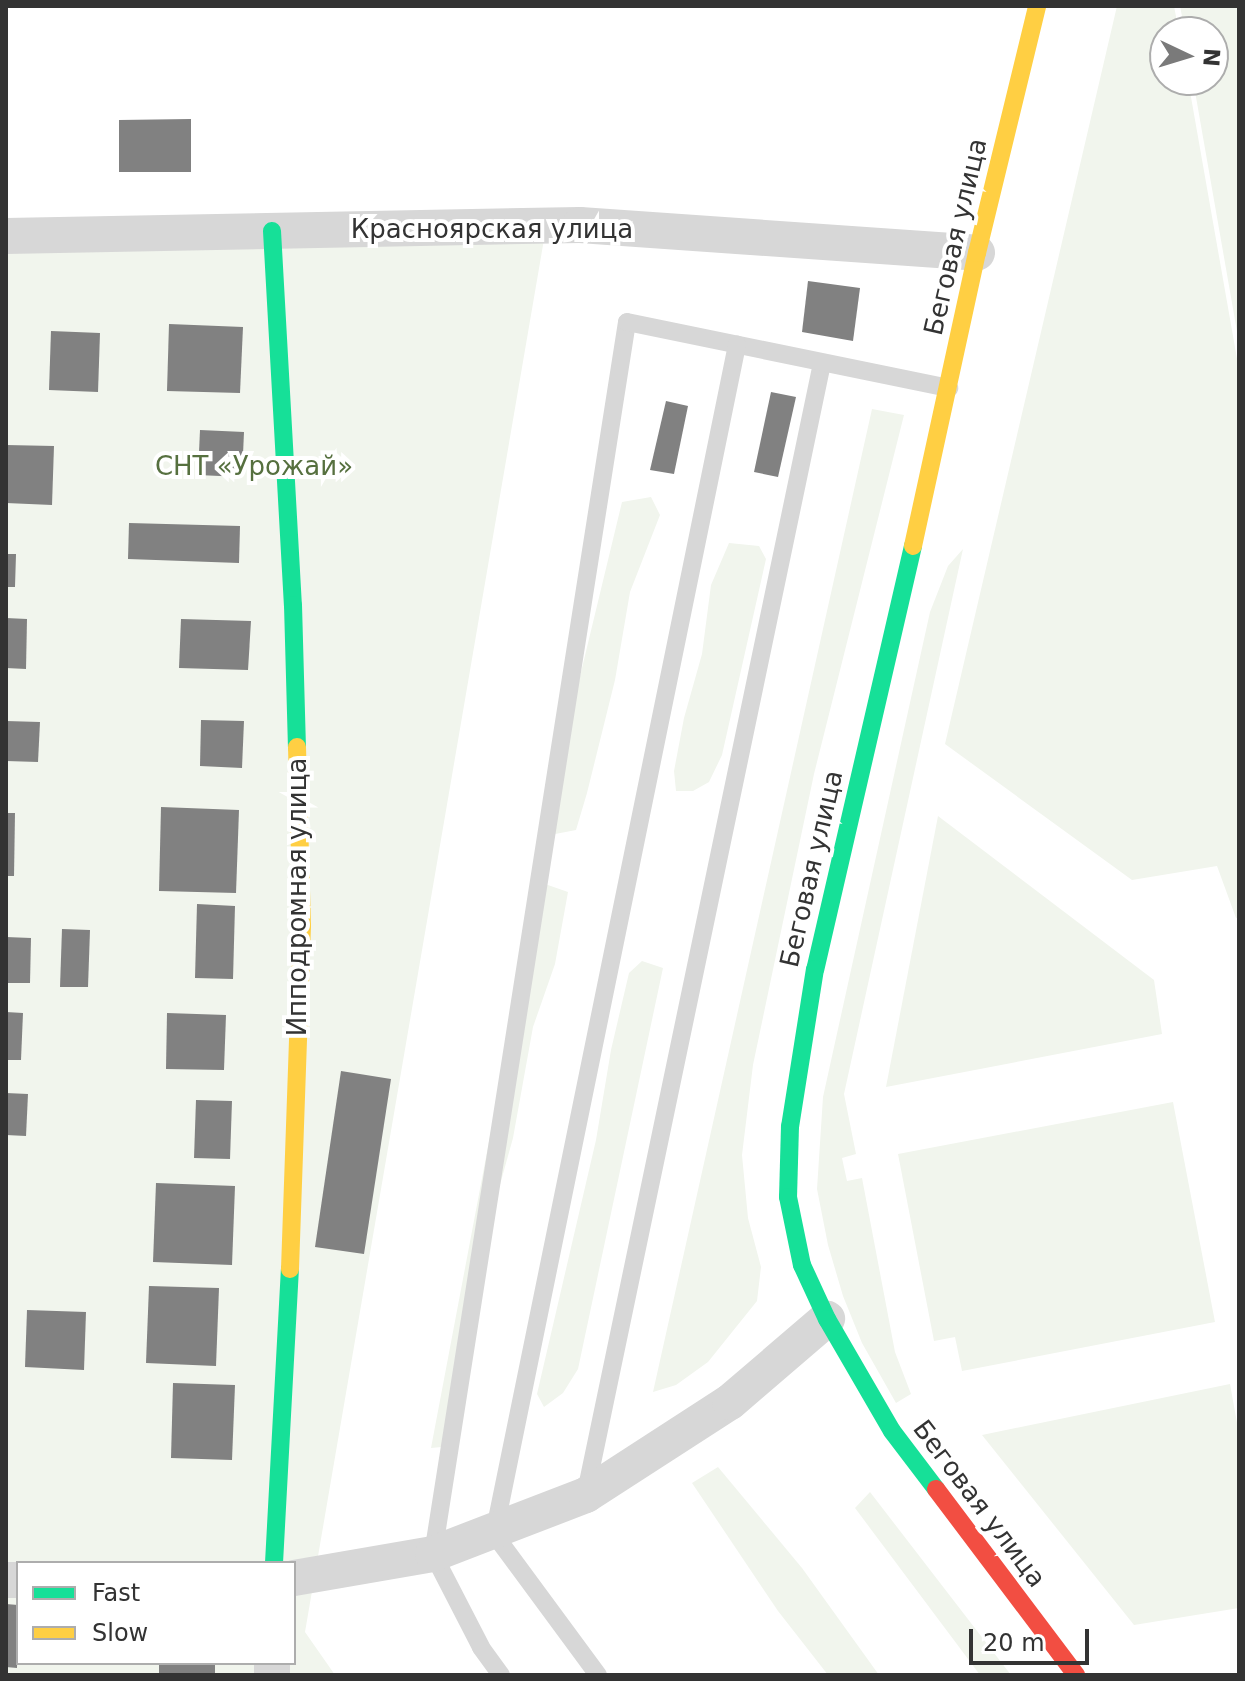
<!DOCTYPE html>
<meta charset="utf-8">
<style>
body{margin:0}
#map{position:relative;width:1245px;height:1681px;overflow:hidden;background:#fff;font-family:"DejaVu Sans",sans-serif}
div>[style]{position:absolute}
.green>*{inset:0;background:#f1f5ed}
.building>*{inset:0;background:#818181}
.lane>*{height:18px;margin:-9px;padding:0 9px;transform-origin:9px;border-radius:9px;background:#d7d7d7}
.street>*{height:36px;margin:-18px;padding:0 18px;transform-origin:18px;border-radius:18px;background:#d7d7d7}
.fast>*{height:18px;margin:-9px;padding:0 9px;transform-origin:9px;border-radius:9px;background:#16e098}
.slow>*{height:18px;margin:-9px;padding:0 9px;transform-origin:9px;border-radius:9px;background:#ffcf43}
.jam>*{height:18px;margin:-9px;padding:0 9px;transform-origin:9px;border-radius:9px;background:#f24e42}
span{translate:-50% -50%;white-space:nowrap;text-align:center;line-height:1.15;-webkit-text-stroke:8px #fff;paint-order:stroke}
.street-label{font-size:26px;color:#333}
.park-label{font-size:26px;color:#56703f}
.frame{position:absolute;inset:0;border:8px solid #333;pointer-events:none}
.legend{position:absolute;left:16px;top:1561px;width:280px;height:104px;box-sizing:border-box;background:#fff;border:2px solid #adadad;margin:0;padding:10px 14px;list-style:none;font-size:24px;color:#333}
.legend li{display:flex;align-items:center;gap:16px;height:40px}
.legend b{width:40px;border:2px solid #adadad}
.north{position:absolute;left:1149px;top:16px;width:80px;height:80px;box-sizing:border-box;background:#fff;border:2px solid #adadad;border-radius:50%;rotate:94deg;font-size:22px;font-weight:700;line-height:32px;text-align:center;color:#333}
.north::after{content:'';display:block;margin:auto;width:28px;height:36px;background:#7a7a7a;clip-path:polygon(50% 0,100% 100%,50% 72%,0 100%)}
.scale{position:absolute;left:969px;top:1629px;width:120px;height:36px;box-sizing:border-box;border:4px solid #333;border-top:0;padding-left:10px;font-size:24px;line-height:28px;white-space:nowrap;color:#333;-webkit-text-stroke:6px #fff;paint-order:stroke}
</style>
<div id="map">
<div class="green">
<i style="clip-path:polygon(1117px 6px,1174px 6px,1179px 32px,1165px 32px,1165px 80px,1188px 80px,1239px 370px,1239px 917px,1236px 918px,1217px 866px,1132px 880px,945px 744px)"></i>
<i style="clip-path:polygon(1180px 6px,1239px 6px,1239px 343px,1193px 80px,1213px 80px,1213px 32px,1185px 32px)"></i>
<i style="clip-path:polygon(evenodd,548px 216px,305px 1632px,335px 1675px,6px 1675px,6px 220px,548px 216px,18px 1563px,294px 1563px,294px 1663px,18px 1663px,18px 1563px)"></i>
<i style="clip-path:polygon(872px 409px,904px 415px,814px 774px,753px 1065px,742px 1155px,748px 1218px,761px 1267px,757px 1301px,708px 1362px,676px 1385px,653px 1392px)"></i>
<i style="clip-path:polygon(651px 497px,660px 515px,630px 592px,615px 680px,587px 793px,576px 830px,550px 835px,555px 780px,622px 502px)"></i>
<i style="clip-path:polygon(729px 543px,759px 546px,766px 559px,722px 755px,709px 782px,693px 791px,676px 791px,674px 771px,684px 718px,702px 654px,711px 585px)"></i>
<i style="clip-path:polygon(963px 549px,844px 1094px,856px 1154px,842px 1158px,847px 1181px,862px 1178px,895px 1352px,911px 1394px,896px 1403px,862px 1343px,843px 1296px,828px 1245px,817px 1189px,823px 1097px,930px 612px,948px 566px)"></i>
<i style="clip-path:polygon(938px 816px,1154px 980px,1162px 1034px,886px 1087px)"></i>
<i style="clip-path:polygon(545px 884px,568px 892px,555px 964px,533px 1027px,513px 1138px,491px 1217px,452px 1446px,431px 1448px,518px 988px)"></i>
<i style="clip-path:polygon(642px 961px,663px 968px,578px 1369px,563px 1393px,544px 1407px,537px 1394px,596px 1140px,611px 1050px,629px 973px)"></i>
<i style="clip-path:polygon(1173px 1102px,1215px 1322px,962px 1371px,955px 1337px,934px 1341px,898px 1154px)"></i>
<i style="clip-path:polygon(1230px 1384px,1239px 1434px,1239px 1608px,1134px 1625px,982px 1435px)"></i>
<i style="clip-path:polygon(718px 1467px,802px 1568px,879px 1675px,828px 1675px,778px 1611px,692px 1483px)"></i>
<i style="clip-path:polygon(870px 1492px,1011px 1675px,980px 1675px,855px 1508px)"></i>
</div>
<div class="building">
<i style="clip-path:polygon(191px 119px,191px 172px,119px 172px,119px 120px)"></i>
<i style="clip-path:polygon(808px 281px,860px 288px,853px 341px,802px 332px)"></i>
<i style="clip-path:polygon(169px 324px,243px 327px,240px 393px,167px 391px)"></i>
<i style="clip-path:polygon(51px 331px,100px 333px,98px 392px,49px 390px)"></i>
<i style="clip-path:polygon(771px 392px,796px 397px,778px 477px,754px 472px)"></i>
<i style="clip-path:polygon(666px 401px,688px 406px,674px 474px,650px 470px)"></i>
<i style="clip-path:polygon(200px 430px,244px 432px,242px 477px,198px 475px)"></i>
<i style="clip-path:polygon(6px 445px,54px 446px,52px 505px,6px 503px)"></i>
<i style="clip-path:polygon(129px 523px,240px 526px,239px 563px,128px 559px)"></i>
<i style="clip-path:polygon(6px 554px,16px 554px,15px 587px,6px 587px)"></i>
<i style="clip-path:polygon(6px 618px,27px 619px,26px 669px,6px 668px)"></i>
<i style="clip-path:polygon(181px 619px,251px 621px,248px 670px,179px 668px)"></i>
<i style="clip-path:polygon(201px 720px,244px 721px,242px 768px,200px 766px)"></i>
<i style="clip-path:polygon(6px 721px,40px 722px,38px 762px,6px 761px)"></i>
<i style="clip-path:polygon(161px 807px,239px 810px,236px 893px,159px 891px)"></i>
<i style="clip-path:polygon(6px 813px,15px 813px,14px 876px,6px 876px)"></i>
<i style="clip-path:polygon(197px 904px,235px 906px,233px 979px,195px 978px)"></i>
<i style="clip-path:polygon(62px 929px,90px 930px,88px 987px,60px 987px)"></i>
<i style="clip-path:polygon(6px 937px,31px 938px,30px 983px,6px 983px)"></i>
<i style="clip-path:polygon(6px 1012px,23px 1013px,21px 1060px,6px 1060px)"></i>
<i style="clip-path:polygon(167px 1013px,226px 1015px,224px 1070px,166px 1069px)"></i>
<i style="clip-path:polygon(341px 1071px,391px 1079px,364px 1254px,315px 1247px)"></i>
<i style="clip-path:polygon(6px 1093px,28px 1094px,26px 1136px,6px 1135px)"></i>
<i style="clip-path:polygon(196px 1100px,232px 1101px,230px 1159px,194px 1158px)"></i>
<i style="clip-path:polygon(156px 1183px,235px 1186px,232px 1265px,153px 1262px)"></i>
<i style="clip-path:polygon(149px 1286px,219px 1288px,216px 1366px,146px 1363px)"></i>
<i style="clip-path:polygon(27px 1310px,86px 1312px,84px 1370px,25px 1367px)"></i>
<i style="clip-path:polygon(173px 1383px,235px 1385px,232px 1460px,171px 1458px)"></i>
<i style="clip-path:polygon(6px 1604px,18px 1605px,17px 1668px,6px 1667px)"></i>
<i style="clip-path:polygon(159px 1663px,215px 1663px,215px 1675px,159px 1675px)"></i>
</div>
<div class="lane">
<i style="left:586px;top:1492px;width:1153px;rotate:-78.19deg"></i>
<i style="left:501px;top:1675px;width:34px;rotate:-126deg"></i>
<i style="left:481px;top:1647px;width:105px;rotate:-117.3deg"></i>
<i style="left:433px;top:1554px;width:1247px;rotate:-81.05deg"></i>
<i style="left:627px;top:322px;width:329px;rotate:11.6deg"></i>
<i style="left:598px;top:1675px;width:175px;rotate:-126.4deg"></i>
<i style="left:494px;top:1534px;width:1214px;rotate:-78.45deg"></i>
</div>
<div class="street">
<i style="left:6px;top:236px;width:574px;rotate:-1.1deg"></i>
<i style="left:580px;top:225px;width:398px;rotate:4deg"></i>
<i style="left:294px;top:1578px;width:141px;rotate:-9.8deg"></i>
<i style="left:433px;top:1554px;width:164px;rotate:-21.1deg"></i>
<i style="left:586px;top:1495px;width:171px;rotate:-32.9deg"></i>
<i style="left:730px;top:1402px;width:128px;rotate:-40.6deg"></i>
<i style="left:6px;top:1580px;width:12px"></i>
<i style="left:272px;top:1675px;width:12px;rotate:-90deg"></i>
</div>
<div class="fast">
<i style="left:272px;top:231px;width:375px;rotate:86.8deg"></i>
<i style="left:293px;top:605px;width:142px;rotate:88.4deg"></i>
<i style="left:913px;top:546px;width:434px;rotate:103deg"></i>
<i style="left:815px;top:969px;width:159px;rotate:99deg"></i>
<i style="left:790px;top:1126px;width:71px;rotate:91.6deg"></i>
<i style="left:788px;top:1197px;width:69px;rotate:78.4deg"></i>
<i style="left:802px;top:1265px;width:60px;rotate:65.2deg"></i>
<i style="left:827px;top:1319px;width:129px;rotate:59.9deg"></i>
<i style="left:892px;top:1431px;width:73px;rotate:52.8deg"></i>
<i style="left:274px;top:1563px;width:294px;rotate:-86.9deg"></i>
</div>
<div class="slow">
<i style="left:913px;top:546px;width:300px;rotate:-77.7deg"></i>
<i style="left:977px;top:253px;width:254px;rotate:-76.3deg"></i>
<i style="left:290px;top:1269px;width:343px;rotate:-88deg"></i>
<i style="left:302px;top:926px;width:179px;rotate:-91.6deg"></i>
</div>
<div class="jam">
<i style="left:936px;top:1489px;width:233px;rotate:53deg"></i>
</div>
<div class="street-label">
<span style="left:492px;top:230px">Красноярская улица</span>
<span style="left:956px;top:237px;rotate:-77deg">Беговая улица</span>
<span style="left:812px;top:869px;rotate:-77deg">Беговая улица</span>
<span style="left:298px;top:897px;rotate:-90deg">Ипподромная улица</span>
<span style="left:979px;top:1504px;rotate:53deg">Беговая улица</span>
</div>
<div class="park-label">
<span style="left:254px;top:467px">СНТ «Урожай»</span>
</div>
<div class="frame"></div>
<ul class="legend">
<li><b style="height:10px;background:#16e098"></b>Fast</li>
<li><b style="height:10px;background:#ffcf43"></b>Slow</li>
</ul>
<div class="north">N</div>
<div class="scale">20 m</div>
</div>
